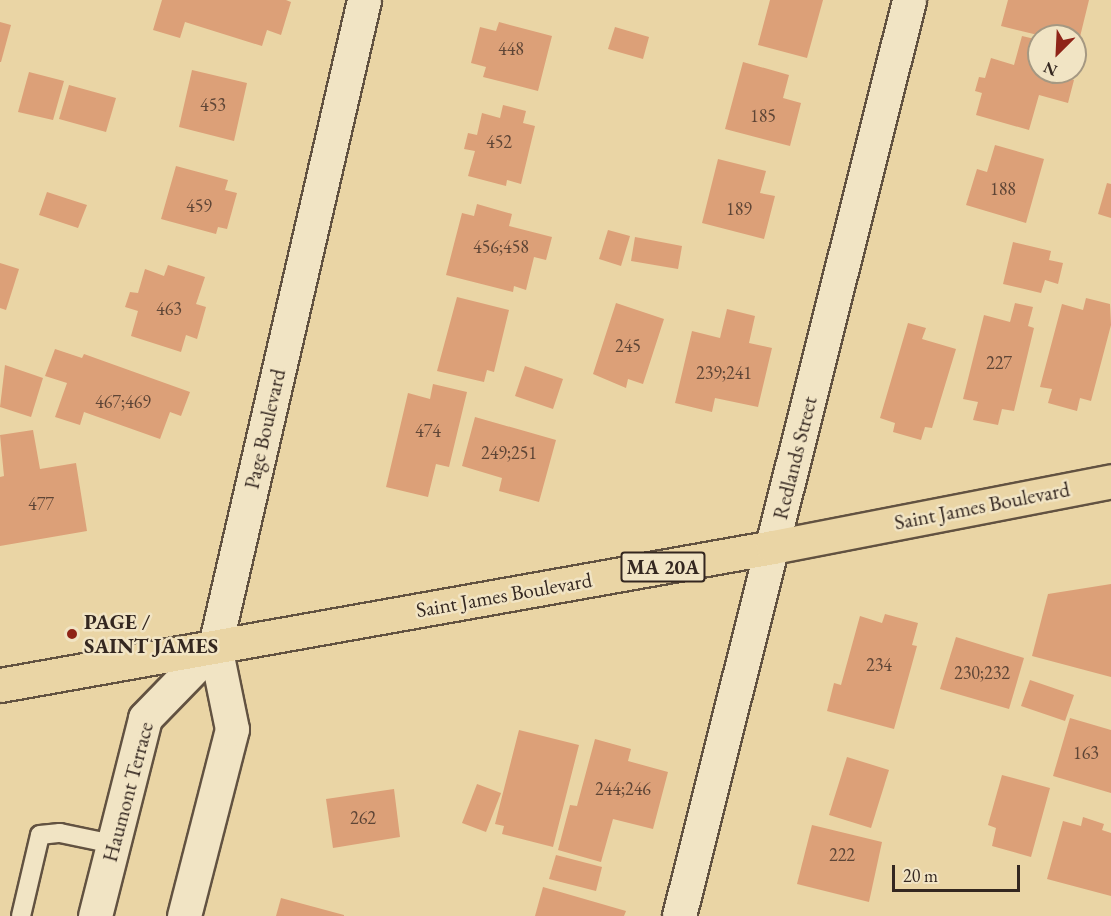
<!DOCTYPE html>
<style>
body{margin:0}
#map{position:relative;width:1111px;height:916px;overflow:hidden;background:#ead5a5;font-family:"EB Garamond",serif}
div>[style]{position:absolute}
.building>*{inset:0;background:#dca078}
.roads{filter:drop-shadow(2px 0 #625241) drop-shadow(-2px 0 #625241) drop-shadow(0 2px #625241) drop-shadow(0 -2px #625241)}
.service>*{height:18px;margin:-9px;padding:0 9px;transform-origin:9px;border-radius:9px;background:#f1e4c4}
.minor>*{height:33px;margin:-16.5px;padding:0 16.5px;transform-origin:16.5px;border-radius:16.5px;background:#f1e4c4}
.tertiary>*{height:33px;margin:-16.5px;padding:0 16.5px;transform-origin:16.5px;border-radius:16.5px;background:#f1e4c4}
.primary>*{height:33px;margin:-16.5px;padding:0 16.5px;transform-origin:16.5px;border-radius:16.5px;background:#ead5a5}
.dots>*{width:16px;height:16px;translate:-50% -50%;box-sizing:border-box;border:3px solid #f1e4c4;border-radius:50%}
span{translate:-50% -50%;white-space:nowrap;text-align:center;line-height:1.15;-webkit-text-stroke:5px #f1e4c4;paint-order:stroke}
.number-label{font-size:18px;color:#5e4536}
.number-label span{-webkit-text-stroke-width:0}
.shield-label span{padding:2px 4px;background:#f1e4c4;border:2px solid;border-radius:4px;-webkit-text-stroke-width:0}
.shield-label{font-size:20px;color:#342720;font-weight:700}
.street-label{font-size:21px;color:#342720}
.poi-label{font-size:21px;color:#342720;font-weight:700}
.left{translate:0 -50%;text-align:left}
.north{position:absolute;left:1027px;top:24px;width:60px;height:60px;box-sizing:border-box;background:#f1e4c4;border:2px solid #a59882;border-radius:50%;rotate:204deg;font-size:16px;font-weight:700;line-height:24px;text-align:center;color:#342720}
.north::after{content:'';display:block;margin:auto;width:21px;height:27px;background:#8f2418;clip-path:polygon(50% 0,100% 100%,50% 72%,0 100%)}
.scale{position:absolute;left:892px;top:865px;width:128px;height:27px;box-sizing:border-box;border:3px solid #342720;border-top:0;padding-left:8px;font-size:18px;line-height:21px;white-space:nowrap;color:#342720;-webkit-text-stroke:4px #f1e4c4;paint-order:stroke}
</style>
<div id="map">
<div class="building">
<i style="clip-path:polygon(162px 0,286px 0,291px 2px,281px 35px,267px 30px,262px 46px,185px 22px,180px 38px,153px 30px)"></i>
<i style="clip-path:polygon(770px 0,823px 0,807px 58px,758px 45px)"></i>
<i style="clip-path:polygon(1008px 0,1089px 0,1078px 45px,1075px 36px,1042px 36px,1001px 26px)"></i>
<i style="clip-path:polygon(0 22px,11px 25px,1px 62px,0 62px)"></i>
<i style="clip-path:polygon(499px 22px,552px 36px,538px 91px,483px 77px,486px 67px,471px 63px,480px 27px,496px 31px)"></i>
<i style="clip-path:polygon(615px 27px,649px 37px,643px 59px,608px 49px)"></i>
<i style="clip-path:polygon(1022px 36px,1039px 40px,1039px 72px,1057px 72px,1074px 80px,1068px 103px,1039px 95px,1029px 130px,976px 115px,982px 93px,975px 91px,979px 77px,985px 78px,991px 58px,1014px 65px)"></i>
<i style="clip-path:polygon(743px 62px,789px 75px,783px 98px,801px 103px,790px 146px,725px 129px)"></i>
<i style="clip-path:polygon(192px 70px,247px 83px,234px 141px,179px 127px)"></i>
<i style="clip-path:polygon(29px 72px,64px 81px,53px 120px,18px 112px)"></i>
<i style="clip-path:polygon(69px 85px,116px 98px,106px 132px,59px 119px)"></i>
<i style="clip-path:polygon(503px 105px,526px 111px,523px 123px,535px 126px,521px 184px,507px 180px,506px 186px,468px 176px,475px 151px,464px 149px,468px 133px,477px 135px,482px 113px,500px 118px)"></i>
<i style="clip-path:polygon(995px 145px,1044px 159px,1026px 223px,966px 205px,977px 169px,987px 172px)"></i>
<i style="clip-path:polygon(718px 159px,766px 171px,760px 193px,775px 196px,764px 239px,702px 223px)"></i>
<i style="clip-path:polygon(176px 166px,228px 180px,225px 190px,237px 193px,227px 229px,218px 227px,216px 234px,161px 219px)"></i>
<i style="clip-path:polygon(1107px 183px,1111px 184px,1111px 218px,1098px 214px)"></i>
<i style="clip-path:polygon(47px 192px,87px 205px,78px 228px,39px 215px)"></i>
<i style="clip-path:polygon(477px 204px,512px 214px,509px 226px,552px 237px,546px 260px,534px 257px,526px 290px,514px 286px,513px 292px,446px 275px,462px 213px,474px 216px)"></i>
<i style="clip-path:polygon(608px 230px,630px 236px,621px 266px,599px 259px)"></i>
<i style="clip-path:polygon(635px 237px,682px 246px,678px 269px,631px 261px)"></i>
<i style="clip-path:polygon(1013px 242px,1051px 251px,1049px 260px,1063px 263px,1058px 284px,1045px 280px,1041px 293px,1003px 284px)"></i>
<i style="clip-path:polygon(0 263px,19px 269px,6px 310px,0 308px)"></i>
<i style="clip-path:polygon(168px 265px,205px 277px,196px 304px,206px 307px,197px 339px,186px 335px,181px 352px,131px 336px,138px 311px,125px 307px,130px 292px,138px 293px,145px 269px,164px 276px)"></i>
<i style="clip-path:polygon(457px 297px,509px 310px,494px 372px,487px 370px,484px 382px,437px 371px)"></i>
<i style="clip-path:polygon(1086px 298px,1110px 304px,1111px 325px,1091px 401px,1080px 398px,1077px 411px,1048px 403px,1052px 389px,1040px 387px,1062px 304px,1083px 310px)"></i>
<i style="clip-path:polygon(616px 303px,664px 319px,643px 384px,628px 379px,626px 388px,593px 374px)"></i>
<i style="clip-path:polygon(1015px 303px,1033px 307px,1028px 326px,1034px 328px,1014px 411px,1002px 409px,998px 425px,973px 420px,978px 402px,963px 399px,984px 315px,1010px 322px)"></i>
<i style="clip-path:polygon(727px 309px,755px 316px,749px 343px,772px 348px,758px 407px,715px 398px,712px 412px,675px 403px,692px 331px,720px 338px)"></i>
<i style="clip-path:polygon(908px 323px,926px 328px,922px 339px,956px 349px,932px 428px,925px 427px,921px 440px,893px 432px,895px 423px,880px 418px)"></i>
<i style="clip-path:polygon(55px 349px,82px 358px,84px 354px,190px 392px,181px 416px,170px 412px,160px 439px,84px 412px,80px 425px,55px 417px,67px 383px,45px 376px)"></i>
<i style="clip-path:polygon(5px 365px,43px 378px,31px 417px,0 407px)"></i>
<i style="clip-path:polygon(525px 366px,563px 379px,553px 409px,515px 396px)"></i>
<i style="clip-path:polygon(433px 384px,467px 392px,449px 467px,436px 464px,428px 497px,386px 487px,408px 393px,430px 399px)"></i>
<i style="clip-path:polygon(475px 417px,556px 440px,539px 502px,499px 491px,502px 478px,462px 466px)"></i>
<i style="clip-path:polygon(33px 430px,40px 469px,76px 463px,87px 531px,0 546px,0 477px,4px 476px,0 435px)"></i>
<i style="clip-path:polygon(1111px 584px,1111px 677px,1032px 656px,1048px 594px)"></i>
<i style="clip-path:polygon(885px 614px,918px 623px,912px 645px,917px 646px,894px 729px,827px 711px,834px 683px,841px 685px,860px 616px,882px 623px)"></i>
<i style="clip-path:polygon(956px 637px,1024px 658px,1009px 709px,940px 689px)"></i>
<i style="clip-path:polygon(1030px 680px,1074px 695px,1065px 721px,1021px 706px)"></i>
<i style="clip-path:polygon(1070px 718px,1111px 730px,1111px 793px,1053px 776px)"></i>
<i style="clip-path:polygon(519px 730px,579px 745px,553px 847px,502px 834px,504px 826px,495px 824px)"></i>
<i style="clip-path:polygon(595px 739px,631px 749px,628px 761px,668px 772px,653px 829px,613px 819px,601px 862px,558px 850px,570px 805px,577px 806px)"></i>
<i style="clip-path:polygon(847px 757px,889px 770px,871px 828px,829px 815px)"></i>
<i style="clip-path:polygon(1002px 775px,1050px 788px,1031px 857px,992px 846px,996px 828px,988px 825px)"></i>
<i style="clip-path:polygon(477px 784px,501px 793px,486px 832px,462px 823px)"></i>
<i style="clip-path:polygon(394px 789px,400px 837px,333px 848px,326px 799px)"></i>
<i style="clip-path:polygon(1083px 817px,1104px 824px,1102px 830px,1111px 833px,1111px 896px,1047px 879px,1063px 821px,1081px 826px)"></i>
<i style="clip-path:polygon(812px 825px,882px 842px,869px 902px,797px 884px)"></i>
<i style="clip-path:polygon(556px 855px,602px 867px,596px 891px,549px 879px)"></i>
<i style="clip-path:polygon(543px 887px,626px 911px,624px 916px,535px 916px)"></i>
<i style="clip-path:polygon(281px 898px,344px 915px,344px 916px,276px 916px)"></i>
</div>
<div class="roads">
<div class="service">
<i style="left:21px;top:916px;width:83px;rotate:-76.8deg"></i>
<i style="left:40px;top:835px;width:20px;rotate:-6deg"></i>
<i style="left:60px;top:833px;width:54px;rotate:11.7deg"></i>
</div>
<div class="minor">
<i style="left:95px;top:916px;width:204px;rotate:-75.8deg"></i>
<i style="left:145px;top:718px;width:100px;rotate:-45.8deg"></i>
<i style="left:184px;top:916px;width:193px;rotate:-75.6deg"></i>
<i style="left:232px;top:729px;width:85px;rotate:-101.6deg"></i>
<i style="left:679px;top:916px;width:944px;rotate:-75.9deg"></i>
</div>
<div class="tertiary">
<i style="left:215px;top:646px;width:663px;rotate:-77.01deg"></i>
</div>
<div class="primary">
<i style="left:0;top:685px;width:785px;rotate:-10.12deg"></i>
<i style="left:773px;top:547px;width:344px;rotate:-11deg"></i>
</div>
</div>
<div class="dots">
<i style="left:72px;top:634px;background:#8f2418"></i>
</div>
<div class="number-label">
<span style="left:511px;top:49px">448</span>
<span style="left:213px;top:105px">453</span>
<span style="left:763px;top:116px">185</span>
<span style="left:499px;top:142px">452</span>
<span style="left:1003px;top:189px">188</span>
<span style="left:199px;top:206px">459</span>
<span style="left:739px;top:209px">189</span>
<span style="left:501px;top:247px">456;458</span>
<span style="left:169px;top:309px">463</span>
<span style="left:628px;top:346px">245</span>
<span style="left:999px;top:363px">227</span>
<span style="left:724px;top:373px">239;241</span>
<span style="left:123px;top:402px">467;469</span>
<span style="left:428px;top:431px">474</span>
<span style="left:509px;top:453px">249;251</span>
<span style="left:41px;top:504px">477</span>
<span style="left:879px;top:665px">234</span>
<span style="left:982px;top:673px">230;232</span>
<span style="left:1086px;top:753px">163</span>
<span style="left:623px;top:789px">244;246</span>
<span style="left:363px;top:818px">262</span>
<span style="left:842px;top:855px">222</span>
</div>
<div class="shield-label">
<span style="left:663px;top:567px">MA 20A</span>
</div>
<div class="street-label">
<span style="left:265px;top:429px;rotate:-77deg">Page Boulevard</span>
<span style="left:795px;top:458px;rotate:-76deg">Redlands Street</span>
<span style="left:982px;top:506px;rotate:-11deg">Saint James Boulevard</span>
<span style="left:504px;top:595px;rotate:-10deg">Saint James Boulevard</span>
<span style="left:128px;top:792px;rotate:-75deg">Haumont Terrace</span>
</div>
<div class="poi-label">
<span class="left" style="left:84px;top:634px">PAGE /<br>SAINT JAMES</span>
</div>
<div class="north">N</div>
<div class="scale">20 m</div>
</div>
